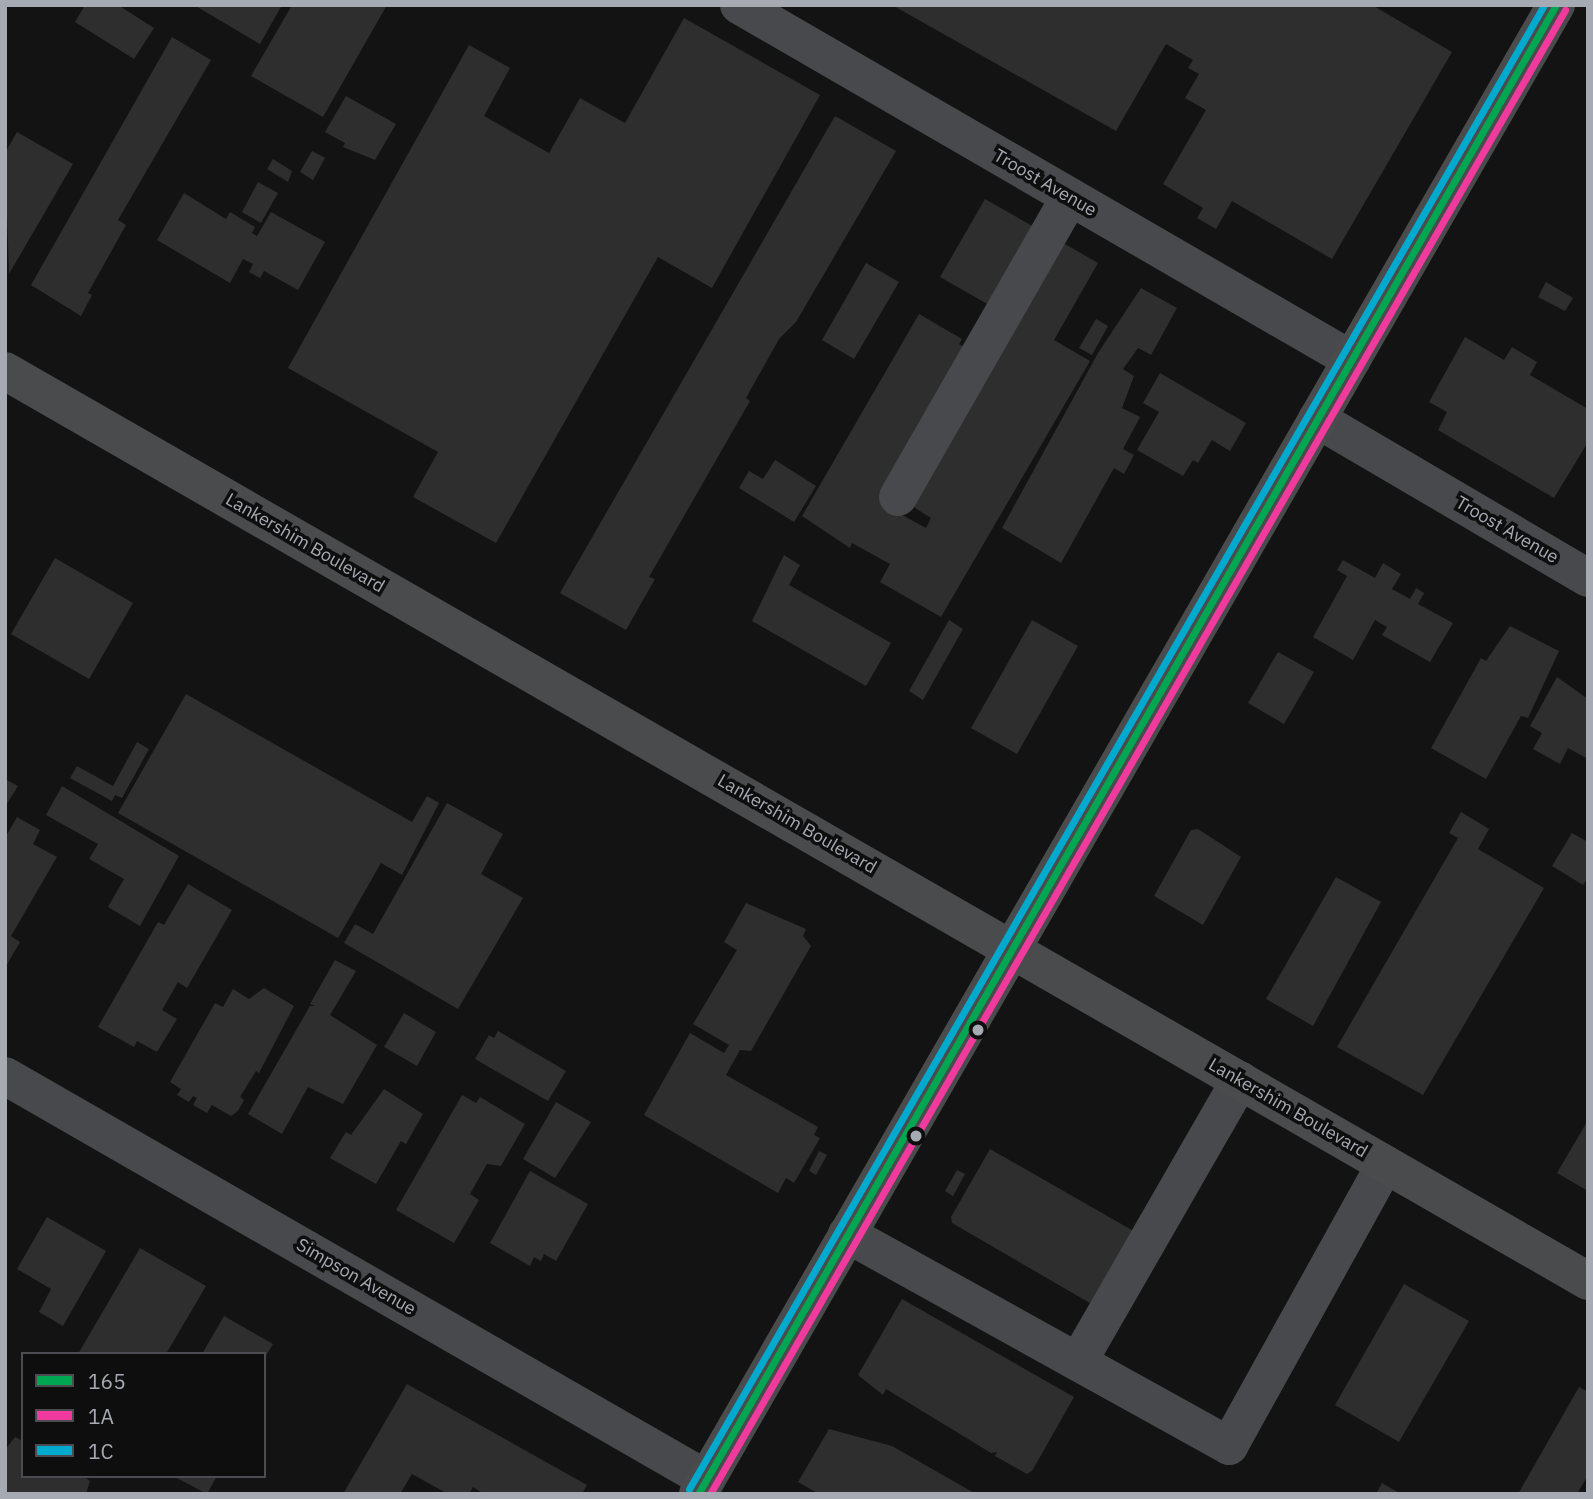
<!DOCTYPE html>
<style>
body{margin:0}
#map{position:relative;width:1593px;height:1499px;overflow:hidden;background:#131313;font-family:"IBM Plex Sans",sans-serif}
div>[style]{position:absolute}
.building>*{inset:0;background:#2e2e2e}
.minor>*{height:38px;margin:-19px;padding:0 19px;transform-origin:19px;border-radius:19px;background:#48494c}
.major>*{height:38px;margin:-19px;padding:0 19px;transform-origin:19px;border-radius:19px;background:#4a4b4d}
.bus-1>*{height:7px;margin:-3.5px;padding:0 3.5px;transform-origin:3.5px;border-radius:3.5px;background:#00a651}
.bus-2>*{height:7px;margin:-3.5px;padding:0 3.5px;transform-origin:3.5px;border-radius:3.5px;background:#f13a9d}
.bus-3>*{height:7px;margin:-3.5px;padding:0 3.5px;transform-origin:3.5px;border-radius:3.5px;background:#00a9ce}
.dots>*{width:19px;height:19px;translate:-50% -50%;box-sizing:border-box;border:4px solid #0e0e0f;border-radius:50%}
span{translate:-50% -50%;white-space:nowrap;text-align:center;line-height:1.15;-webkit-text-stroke:7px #0e0e0f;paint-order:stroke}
.street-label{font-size:18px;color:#a6aab3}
.frame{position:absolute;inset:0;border:7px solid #a6aab3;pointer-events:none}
.legend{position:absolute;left:21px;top:1352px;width:245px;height:126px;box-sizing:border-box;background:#0e0e0f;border:2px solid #4b4c51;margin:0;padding:9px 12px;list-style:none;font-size:21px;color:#a6aab3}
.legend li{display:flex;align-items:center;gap:14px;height:35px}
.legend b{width:35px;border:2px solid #4b4c51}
</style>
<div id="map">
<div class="building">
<i style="clip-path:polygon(85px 5px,118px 5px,154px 28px,134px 59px,75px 22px)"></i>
<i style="clip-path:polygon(194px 5px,282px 5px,260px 44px)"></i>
<i style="clip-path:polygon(292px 5px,387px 5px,323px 117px,251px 76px)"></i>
<i style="clip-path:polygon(892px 5px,1372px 5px,1452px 52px,1332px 259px,1232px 201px,1216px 229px,1197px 218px,1203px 208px,1163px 184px,1206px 110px,1185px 98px,1199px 74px,1188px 68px,1193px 60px,1166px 44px,1116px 131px)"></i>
<i style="clip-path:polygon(684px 18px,820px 95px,712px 288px,658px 257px,496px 543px,413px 497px,438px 452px,288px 368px,469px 45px,510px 68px,484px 116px,549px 153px,580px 98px,625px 123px)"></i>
<i style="clip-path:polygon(172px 37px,211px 60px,118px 220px,126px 225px,88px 293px,92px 295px,81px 316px,31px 285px)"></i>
<i style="clip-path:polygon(346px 96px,396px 124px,375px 160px,343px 147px,345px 143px,325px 132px)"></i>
<i style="clip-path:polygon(835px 116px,896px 151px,796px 322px,779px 339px,746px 398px,750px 401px,649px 577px,655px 579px,626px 630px,560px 593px)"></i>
<i style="clip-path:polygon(17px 132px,73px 164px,9px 274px,5px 153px)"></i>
<i style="clip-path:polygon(312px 151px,325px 158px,313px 180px,300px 172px)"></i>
<i style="clip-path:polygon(273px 159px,292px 171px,288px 182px,267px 169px)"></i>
<i style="clip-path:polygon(258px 182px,278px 193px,261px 223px,242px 212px)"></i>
<i style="clip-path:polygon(184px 193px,226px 219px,230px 212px,255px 227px,252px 233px,257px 236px,271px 212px,325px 242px,298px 290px,264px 271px,260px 278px,249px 272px,253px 264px,243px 259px,230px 283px,157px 240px)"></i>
<i style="clip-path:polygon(985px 199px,1034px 227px,989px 305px,940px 277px)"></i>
<i style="clip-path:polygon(1058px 240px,1098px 263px,1054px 340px,1090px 361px,941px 617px,880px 582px,890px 564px,852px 543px,850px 548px,802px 516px,919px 314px,962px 339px,959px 344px,971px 351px,880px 503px,926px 528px,931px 518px,915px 508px,911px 497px)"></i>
<i style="clip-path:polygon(866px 263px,899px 282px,854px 359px,822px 340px)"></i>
<i style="clip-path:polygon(1546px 282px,1573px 298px,1565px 311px,1538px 297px)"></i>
<i style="clip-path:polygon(1141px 288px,1177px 308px,1151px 355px,1138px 348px,1123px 369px,1134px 376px,1122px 408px,1140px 417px,1123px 449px,1134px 455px,1124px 474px,1114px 468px,1061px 563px,1002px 528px,1098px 353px)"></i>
<i style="clip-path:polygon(1096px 319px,1108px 326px,1092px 355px,1079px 348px)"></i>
<i style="clip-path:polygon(1465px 337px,1504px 360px,1512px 347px,1537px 362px,1530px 375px,1588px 409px,1588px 442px,1554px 498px,1438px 430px,1447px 412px,1429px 402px)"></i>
<i style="clip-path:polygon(1160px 373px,1246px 423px,1230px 451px,1212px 440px,1198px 463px,1193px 460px,1183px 476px,1137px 450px,1159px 412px,1143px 403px)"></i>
<i style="clip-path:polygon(775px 460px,816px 486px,794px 522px,739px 488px,749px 471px,763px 479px)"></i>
<i style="clip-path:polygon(784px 555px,800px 565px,789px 585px,891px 643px,866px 686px,752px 621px)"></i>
<i style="clip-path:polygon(55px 558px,133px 603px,89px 679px,11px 634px)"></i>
<i style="clip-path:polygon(1343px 560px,1375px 578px,1383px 563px,1401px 574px,1392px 589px,1410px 599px,1416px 588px,1424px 593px,1418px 604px,1453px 623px,1430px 662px,1382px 635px,1387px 627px,1375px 620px,1353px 660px,1313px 637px,1347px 576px,1337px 570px)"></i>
<i style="clip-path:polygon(949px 620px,963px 629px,923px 700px,909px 691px)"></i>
<i style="clip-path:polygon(1032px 620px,1078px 646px,1017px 754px,971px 728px)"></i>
<i style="clip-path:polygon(1510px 626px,1559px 651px,1528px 718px,1521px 716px,1486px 779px,1431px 748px,1481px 658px,1486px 661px)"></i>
<i style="clip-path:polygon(1278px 652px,1314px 672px,1284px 724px,1248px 703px)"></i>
<i style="clip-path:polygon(1557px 677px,1588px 699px,1588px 759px,1568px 748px,1560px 764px,1533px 749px,1542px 733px,1530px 726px)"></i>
<i style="clip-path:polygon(186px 694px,412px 822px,427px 796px,439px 803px,402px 875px,381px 863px,338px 938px,118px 813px)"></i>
<i style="clip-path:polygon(137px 742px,149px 749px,122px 798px,115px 795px,112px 801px,70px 778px,77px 766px,113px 786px)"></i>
<i style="clip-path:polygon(5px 779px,18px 786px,5px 807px)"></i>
<i style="clip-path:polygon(62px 786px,179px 856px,140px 926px,108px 907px,124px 879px,89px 859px,98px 844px,46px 815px)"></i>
<i style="clip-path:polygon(447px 803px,503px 834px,481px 874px,523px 898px,458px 1009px,344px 943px,355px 924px,373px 934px)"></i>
<i style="clip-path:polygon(1461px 812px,1489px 829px,1478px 849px,1544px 888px,1423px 1095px,1337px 1047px,1458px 838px,1449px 833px)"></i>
<i style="clip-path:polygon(17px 817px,40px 830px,33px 844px,57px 857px,11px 936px,20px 942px,5px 968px,5px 838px)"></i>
<i style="clip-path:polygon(1198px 829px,1241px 857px,1203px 925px,1154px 896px,1191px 830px)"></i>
<i style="clip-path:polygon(1572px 833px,1588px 842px,1588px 878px,1583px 885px,1552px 866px)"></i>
<i style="clip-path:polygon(1336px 877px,1381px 902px,1313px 1026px,1266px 999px)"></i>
<i style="clip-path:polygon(188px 884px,232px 910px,187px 988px,178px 982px,162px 1010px,177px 1019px,157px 1052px,137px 1041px,134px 1047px,98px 1027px,158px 922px,164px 925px)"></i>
<i style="clip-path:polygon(746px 903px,806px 929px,803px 936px,811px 946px,751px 1051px,740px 1050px,726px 1075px,818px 1127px,814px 1135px,820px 1138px,794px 1183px,786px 1178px,778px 1193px,644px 1115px,690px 1033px,724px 1053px,729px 1045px,693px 1024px,737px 950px,724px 942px)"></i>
<i style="clip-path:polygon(335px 960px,356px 971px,330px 1015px,377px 1045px,343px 1104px,308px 1087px,282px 1134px,248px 1114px,310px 1006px,315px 1006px,310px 1004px)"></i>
<i style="clip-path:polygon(264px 988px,294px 1006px,259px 1073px,256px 1071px,240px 1097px,244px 1100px,238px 1111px,231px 1116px,212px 1105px,207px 1113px,193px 1105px,197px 1098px,193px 1096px,189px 1102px,177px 1095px,181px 1089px,170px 1082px,215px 1003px,223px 1007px,233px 989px,249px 999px)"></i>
<i style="clip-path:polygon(404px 1013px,436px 1032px,417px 1066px,384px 1047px)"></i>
<i style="clip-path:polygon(498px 1031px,566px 1071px,548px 1101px,475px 1059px,489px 1035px,494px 1038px)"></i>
<i style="clip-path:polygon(384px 1089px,423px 1114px,406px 1144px,401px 1141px,376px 1184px,330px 1158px,346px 1132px,351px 1135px)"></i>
<i style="clip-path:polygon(462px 1095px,476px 1103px,480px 1097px,525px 1124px,501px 1166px,487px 1164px,470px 1194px,479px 1200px,454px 1243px,396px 1210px)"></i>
<i style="clip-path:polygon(556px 1102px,591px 1122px,555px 1178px,523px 1159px)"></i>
<i style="clip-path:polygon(1588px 1120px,1588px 1191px,1557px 1173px)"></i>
<i style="clip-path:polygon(990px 1149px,1137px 1233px,1095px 1306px,952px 1223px,951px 1217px)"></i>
<i style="clip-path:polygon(819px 1151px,827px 1155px,816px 1175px,809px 1171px)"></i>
<i style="clip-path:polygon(957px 1170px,965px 1174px,953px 1196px,945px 1191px)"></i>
<i style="clip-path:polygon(530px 1171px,588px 1204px,556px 1261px,544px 1254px,541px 1261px,534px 1257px,530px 1266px,490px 1243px)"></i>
<i style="clip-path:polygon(47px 1217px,106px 1251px,63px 1326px,39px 1312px,51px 1289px,17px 1269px)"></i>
<i style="clip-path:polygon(140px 1248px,206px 1286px,166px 1354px,78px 1354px)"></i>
<i style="clip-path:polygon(1404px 1284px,1469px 1321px,1399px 1442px,1335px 1405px)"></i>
<i style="clip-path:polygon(902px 1299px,1074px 1397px,1032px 1471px,1027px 1474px,995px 1456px,997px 1452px,991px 1453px,886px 1389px,883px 1395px,858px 1375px)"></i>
<i style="clip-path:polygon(224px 1316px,273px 1344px,264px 1359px,264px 1354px,202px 1354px)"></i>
<i style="clip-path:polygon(407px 1384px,587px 1485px,582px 1494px,484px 1494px,473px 1487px,469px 1494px,448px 1494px,412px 1474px,400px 1494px,343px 1494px)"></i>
<i style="clip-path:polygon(1579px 1387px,1588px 1392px,1588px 1475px,1577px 1494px,1518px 1494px)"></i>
<i style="clip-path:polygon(829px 1429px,892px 1446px,976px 1494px,819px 1494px,798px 1482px)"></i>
<i style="clip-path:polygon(15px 1437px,23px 1441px,23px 1476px,83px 1476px,90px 1481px,86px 1494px,5px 1494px,5px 1450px)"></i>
<i style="clip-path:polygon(173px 1476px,217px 1476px,207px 1494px)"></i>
<i style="clip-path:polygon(1382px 1483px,1401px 1494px,1376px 1494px)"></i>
</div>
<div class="minor">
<i style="left:739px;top:5px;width:708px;rotate:30.08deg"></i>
<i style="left:1317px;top:419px;width:314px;rotate:30.4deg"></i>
<i style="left:898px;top:497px;width:346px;rotate:-60.2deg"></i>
<i style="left:5px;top:1076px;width:809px;rotate:29.89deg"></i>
<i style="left:847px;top:1234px;width:437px;rotate:29deg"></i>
<i style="left:1229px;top:1446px;width:322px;rotate:-61deg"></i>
<i style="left:1078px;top:1362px;width:325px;rotate:-60.1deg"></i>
</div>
<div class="major">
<i style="left:5px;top:371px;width:1826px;rotate:29.89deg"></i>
<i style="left:698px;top:1494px;width:1719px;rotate:-60.05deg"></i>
</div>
<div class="bus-1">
<i style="left:698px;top:1494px;width:1719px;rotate:-60.05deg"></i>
</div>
<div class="bus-2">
<i style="left:710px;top:1494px;width:1713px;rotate:-60.05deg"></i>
</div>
<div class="bus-3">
<i style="left:689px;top:1489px;width:1713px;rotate:-60.05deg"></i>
</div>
<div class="dots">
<i style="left:978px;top:1030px;background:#a6aab3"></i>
<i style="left:916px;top:1136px;background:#a6aab3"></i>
</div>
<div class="street-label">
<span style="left:1045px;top:183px;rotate:30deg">Troost Avenue</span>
<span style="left:1507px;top:530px;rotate:30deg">Troost Avenue</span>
<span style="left:305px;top:543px;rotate:30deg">Lankershim Boulevard</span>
<span style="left:797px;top:824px;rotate:30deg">Lankershim Boulevard</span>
<span style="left:1288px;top:1108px;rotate:30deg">Lankershim Boulevard</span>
<span style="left:356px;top:1277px;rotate:30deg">Simpson Avenue</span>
</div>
<div class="frame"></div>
<ul class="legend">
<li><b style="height:9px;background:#00a651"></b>165</li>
<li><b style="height:9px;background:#f13a9d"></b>1A</li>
<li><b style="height:9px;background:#00a9ce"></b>1C</li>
</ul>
</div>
